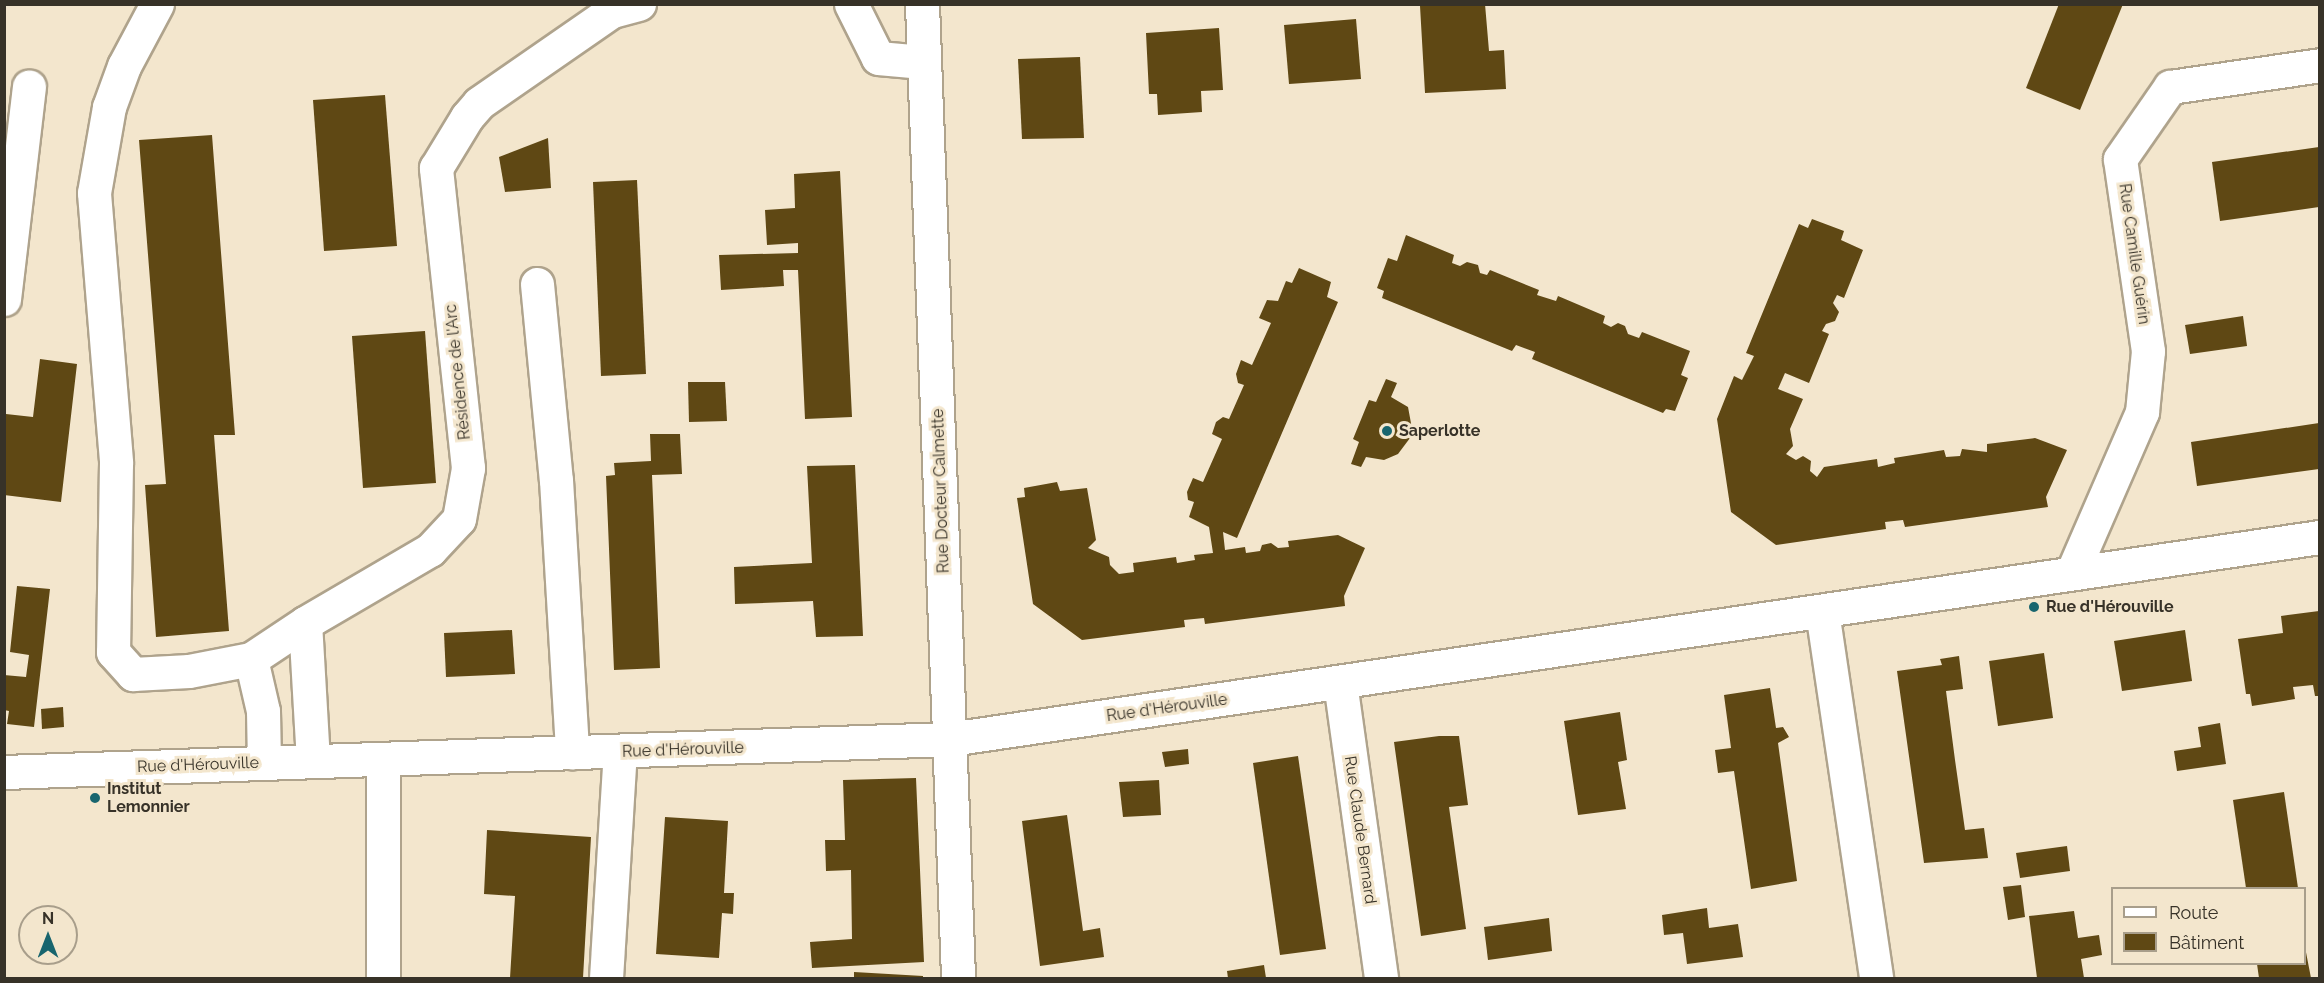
<!DOCTYPE html>
<meta charset="utf-8">
<style>
body{margin:0}
#map{position:relative;width:2324px;height:983px;overflow:hidden;background:#f3e6cd;font-family:Raleway,sans-serif}
div>[style]{position:absolute}
.building>*{inset:0;background:#5f4814}
.roads{filter:drop-shadow(2px 0 #afa38c) drop-shadow(-2px 0 #afa38c) drop-shadow(0 2px #afa38c) drop-shadow(0 -2px #afa38c)}
.minor>*{height:33px;margin:-16.5px;padding:0 16.5px;transform-origin:16.5px;border-radius:16.5px;background:#fff}
.dots>*{width:16px;height:16px;translate:-50% -50%;box-sizing:border-box;border:3px solid #f3e6cd;border-radius:50%}
span{translate:-50% -50%;white-space:nowrap;text-align:center;line-height:1.15;-webkit-text-stroke:6px #f3e6cd;paint-order:stroke}
.street-label{font-size:16px;color:#373228}
.poi-label{font-size:16px;color:#373228;font-weight:700}
.left{translate:0 -50%;text-align:left}
.frame{position:absolute;inset:0;border:6px solid #373228;pointer-events:none}
.legend{position:absolute;left:2111px;top:887px;width:195px;height:78px;box-sizing:border-box;background:#f3e6cd;border:2px solid #a89e8b;margin:0;padding:8px 10px;list-style:none;font-size:18px;color:#373228}
.legend li{display:flex;align-items:center;gap:12px;height:30px}
.legend b{width:30px;border:2px solid #a89e8b}
.north{position:absolute;left:18px;top:905px;width:60px;height:60px;box-sizing:border-box;background:#f3e6cd;border:2px solid #a89e8b;border-radius:50%;rotate:0deg;font-size:16px;font-weight:700;line-height:24px;text-align:center;color:#373228}
.north::after{content:'';display:block;margin:auto;width:21px;height:27px;background:#18656e;clip-path:polygon(50% 0,100% 100%,50% 72%,0 100%)}
</style>
<div id="map">
<div class="building">
<i style="clip-path:polygon(1435px 4px,1485px 4px,1489px 51px,1504px 50px,1506px 89px,1425px 93px,1420px 6px)"></i>
<i style="clip-path:polygon(2059px 4px,2123px 4px,2080px 110px,2026px 88px)"></i>
<i style="clip-path:polygon(1356px 19px,1361px 79px,1289px 84px,1284px 25px)"></i>
<i style="clip-path:polygon(1219px 28px,1223px 90px,1201px 91px,1202px 112px,1158px 115px,1157px 94px,1149px 94px,1146px 33px)"></i>
<i style="clip-path:polygon(1080px 57px,1084px 138px,1022px 139px,1018px 59px)"></i>
<i style="clip-path:polygon(385px 95px,397px 246px,324px 251px,313px 100px)"></i>
<i style="clip-path:polygon(212px 135px,235px 435px,214px 435px,229px 631px,156px 637px,145px 485px,166px 484px,139px 140px)"></i>
<i style="clip-path:polygon(548px 138px,551px 188px,505px 192px,499px 157px)"></i>
<i style="clip-path:polygon(2319px 147px,2319px 207px,2220px 221px,2212px 162px)"></i>
<i style="clip-path:polygon(840px 171px,852px 417px,805px 419px,798px 270px,783px 270px,784px 286px,721px 290px,719px 255px,798px 253px,798px 243px,767px 245px,765px 210px,795px 208px,794px 174px)"></i>
<i style="clip-path:polygon(637px 180px,646px 374px,601px 376px,593px 182px)"></i>
<i style="clip-path:polygon(1812px 219px,1844px 231px,1841px 240px,1863px 250px,1844px 298px,1837px 295px,1833px 303px,1839px 312px,1835px 321px,1826px 324px,1822px 331px,1829px 334px,1809px 383px,1785px 373px,1778px 389px,1803px 399px,1790px 429px,1793px 446px,1786px 454px,1796px 460px,1803px 456px,1811px 461px,1810px 471px,1817px 477px,1824px 467px,1877px 459px,1878px 467px,1895px 463px,1894px 458px,1944px 450px,1946px 457px,1960px 456px,1962px 449px,1987px 452px,1987px 444px,2035px 438px,2067px 450px,2046px 497px,2048px 507px,1905px 527px,1903px 520px,1885px 522px,1886px 529px,1776px 545px,1731px 512px,1717px 419px,1734px 376px,1742px 380px,1754px 356px,1746px 353px,1799px 224px,1808px 228px)"></i>
<i style="clip-path:polygon(1406px 235px,1454px 255px,1452px 263px,1460px 266px,1467px 262px,1478px 265px,1480px 273px,1487px 275px,1490px 270px,1539px 290px,1537px 295px,1556px 301px,1558px 296px,1605px 316px,1603px 323px,1611px 327px,1618px 323px,1625px 326px,1628px 334px,1639px 338px,1642px 332px,1690px 351px,1681px 375px,1688px 378px,1675px 411px,1666px 409px,1663px 413px,1532px 359px,1535px 352px,1516px 345px,1512px 351px,1382px 298px,1384px 291px,1377px 288px,1388px 258px,1397px 261px)"></i>
<i style="clip-path:polygon(1299px 268px,1331px 282px,1327px 297px,1338px 302px,1237px 538px,1223px 532px,1225px 550px,1245px 547px,1246px 553px,1260px 551px,1262px 545px,1271px 543px,1278px 548px,1289px 547px,1288px 541px,1338px 535px,1365px 548px,1344px 596px,1345px 606px,1205px 624px,1204px 618px,1184px 620px,1185px 627px,1082px 640px,1033px 604px,1017px 498px,1025px 497px,1024px 488px,1057px 482px,1060px 491px,1087px 488px,1096px 540px,1088px 548px,1109px 557px,1110px 565px,1119px 574px,1134px 572px,1133px 563px,1176px 557px,1177px 563px,1195px 560px,1194px 555px,1213px 553px,1209px 527px,1189px 517px,1194px 502px,1188px 500px,1187px 492px,1193px 478px,1203px 482px,1222px 439px,1212px 434px,1216px 422px,1223px 417px,1229px 419px,1244px 385px,1238px 383px,1236px 374px,1241px 360px,1252px 365px,1271px 323px,1259px 318px,1267px 300px,1278px 301px,1286px 281px,1292px 283px)"></i>
<i style="clip-path:polygon(2243px 316px,2247px 346px,2190px 354px,2185px 325px)"></i>
<i style="clip-path:polygon(425px 331px,436px 483px,363px 488px,352px 336px)"></i>
<i style="clip-path:polygon(40px 359px,77px 364px,61px 502px,4px 495px,6px 414px,33px 417px)"></i>
<i style="clip-path:polygon(1386px 379px,1397px 383px,1391px 397px,1408px 407px,1413px 434px,1398px 454px,1384px 460px,1366px 457px,1361px 467px,1351px 464px,1359px 442px,1353px 439px,1369px 400px,1376px 402px)"></i>
<i style="clip-path:polygon(688px 382px,725px 382px,727px 421px,689px 422px)"></i>
<i style="clip-path:polygon(2319px 423px,2319px 469px,2197px 486px,2191px 442px)"></i>
<i style="clip-path:polygon(650px 434px,680px 434px,682px 474px,652px 475px,660px 668px,614px 670px,606px 476px,615px 475px,614px 463px,651px 461px)"></i>
<i style="clip-path:polygon(855px 465px,863px 636px,816px 637px,813px 601px,735px 604px,734px 567px,812px 563px,807px 466px)"></i>
<i style="clip-path:polygon(17px 586px,50px 589px,34px 727px,7px 724px,9px 711px,4px 710px,4px 675px,26px 677px,29px 655px,10px 652px)"></i>
<i style="clip-path:polygon(2319px 611px,2319px 696px,2315px 696px,2313px 685px,2293px 687px,2295px 699px,2252px 706px,2250px 694px,2246px 694px,2238px 639px,2283px 633px,2281px 616px)"></i>
<i style="clip-path:polygon(512px 630px,515px 674px,446px 677px,444px 633px)"></i>
<i style="clip-path:polygon(2185px 630px,2192px 681px,2122px 691px,2114px 641px)"></i>
<i style="clip-path:polygon(2044px 653px,2053px 718px,1998px 726px,1989px 661px)"></i>
<i style="clip-path:polygon(1959px 656px,1963px 689px,1946px 691px,1955px 760px,1965px 830px,1984px 828px,1988px 858px,1924px 863px,1897px 671px,1942px 665px,1940px 659px)"></i>
<i style="clip-path:polygon(1770px 688px,1776px 728px,1783px 727px,1789px 737px,1778px 743px,1797px 881px,1751px 889px,1734px 771px,1718px 773px,1715px 750px,1731px 748px,1724px 695px)"></i>
<i style="clip-path:polygon(63px 707px,64px 727px,42px 729px,41px 709px)"></i>
<i style="clip-path:polygon(1620px 712px,1627px 760px,1618px 762px,1626px 809px,1578px 815px,1564px 721px)"></i>
<i style="clip-path:polygon(2220px 723px,2226px 764px,2177px 771px,2174px 751px,2201px 747px,2198px 727px)"></i>
<i style="clip-path:polygon(1439px 736px,1459px 736px,1468px 805px,1449px 807px,1466px 929px,1421px 936px,1394px 742px)"></i>
<i style="clip-path:polygon(1188px 749px,1189px 764px,1165px 767px,1162px 752px)"></i>
<i style="clip-path:polygon(1298px 756px,1326px 949px,1280px 955px,1253px 763px)"></i>
<i style="clip-path:polygon(916px 778px,924px 962px,812px 968px,810px 942px,852px 939px,851px 870px,826px 871px,825px 840px,845px 840px,843px 780px)"></i>
<i style="clip-path:polygon(1159px 780px,1161px 815px,1123px 817px,1119px 782px)"></i>
<i style="clip-path:polygon(2284px 792px,2298px 888px,2246px 888px,2233px 800px)"></i>
<i style="clip-path:polygon(1067px 815px,1083px 931px,1100px 928px,1104px 957px,1040px 966px,1022px 821px)"></i>
<i style="clip-path:polygon(665px 817px,728px 821px,724px 893px,734px 893px,733px 914px,722px 913px,719px 958px,656px 954px)"></i>
<i style="clip-path:polygon(487px 830px,591px 837px,583px 978px,510px 978px,515px 896px,484px 894px)"></i>
<i style="clip-path:polygon(2067px 846px,2070px 871px,2020px 878px,2016px 853px)"></i>
<i style="clip-path:polygon(2021px 885px,2025px 917px,2008px 920px,2003px 887px)"></i>
<i style="clip-path:polygon(1707px 908px,1709px 928px,1738px 924px,1743px 957px,1687px 964px,1683px 933px,1664px 935px,1662px 915px)"></i>
<i style="clip-path:polygon(2074px 911px,2078px 938px,2099px 935px,2102px 955px,2081px 959px,2084px 978px,2037px 978px,2029px 916px)"></i>
<i style="clip-path:polygon(1549px 918px,1552px 951px,1488px 960px,1484px 927px)"></i>
<i style="clip-path:polygon(2304px 942px,2311px 978px,2259px 978px,2257px 964px,2304px 964px)"></i>
<i style="clip-path:polygon(1264px 965px,1266px 978px,1228px 978px,1227px 971px)"></i>
<i style="clip-path:polygon(854px 972px,923px 976px,923px 978px,854px 978px)"></i>
</div>
<div class="roads">
<div class="minor">
<i style="left:157px;top:4px;width:70px;rotate:118deg"></i>
<i style="left:124px;top:66px;width:44px;rotate:110.1deg"></i>
<i style="left:109px;top:107px;width:87px;rotate:99.9deg"></i>
<i style="left:94px;top:193px;width:271px;rotate:85.3deg"></i>
<i style="left:116px;top:463px;width:189px;rotate:90.9deg"></i>
<i style="left:113px;top:652px;width:30px;rotate:48deg"></i>
<i style="left:133px;top:674px;width:56px;rotate:-3.1deg"></i>
<i style="left:189px;top:671px;width:63px;rotate:-11deg"></i>
<i style="left:251px;top:659px;width:65px;rotate:-33.7deg"></i>
<i style="left:851px;top:4px;width:60px;rotate:63.4deg"></i>
<i style="left:878px;top:58px;width:45px;rotate:5.1deg"></i>
<i style="left:922px;top:4px;width:975px;rotate:87.88deg"></i>
<i style="left:537px;top:284px;width:197px;rotate:84.5deg"></i>
<i style="left:556px;top:480px;width:273px;rotate:86.6deg"></i>
<i style="left:4px;top:299px;width:214px;rotate:-83.3deg"></i>
<i style="left:2072px;top:573px;width:176px;rotate:-66.5deg"></i>
<i style="left:2142px;top:412px;width:61px;rotate:-84.4deg"></i>
<i style="left:2148px;top:351px;width:194px;rotate:-98.3deg"></i>
<i style="left:2120px;top:159px;width:88px;rotate:-55.2deg"></i>
<i style="left:2170px;top:87px;width:152px;rotate:-8.3deg"></i>
<i style="left:1822px;top:611px;width:371px;rotate:81.6deg"></i>
<i style="left:251px;top:659px;width:53px;rotate:77deg"></i>
<i style="left:263px;top:711px;width:51px;rotate:88.9deg"></i>
<i style="left:1340px;top:682px;width:299px;rotate:82.1deg"></i>
<i style="left:383px;top:759px;width:219px;rotate:90deg"></i>
<i style="left:313px;top:761px;width:138px;rotate:-93.3deg"></i>
<i style="left:305px;top:623px;width:145px;rotate:-30.3deg"></i>
<i style="left:430px;top:550px;width:42px;rotate:-46.9deg"></i>
<i style="left:459px;top:519px;width:52px;rotate:-80deg"></i>
<i style="left:468px;top:468px;width:302px;rotate:-96.1deg"></i>
<i style="left:436px;top:168px;width:60px;rotate:-58.7deg"></i>
<i style="left:467px;top:117px;width:18px;rotate:-49deg"></i>
<i style="left:479px;top:103px;width:162px;rotate:-34.7deg"></i>
<i style="left:612px;top:11px;width:28px;rotate:-15deg"></i>
<i style="left:4px;top:772px;width:947px;rotate:-2deg"></i>
<i style="left:950px;top:739px;width:1385px;rotate:-8.39deg"></i>
<i style="left:606px;top:978px;width:226px;rotate:-86.5deg"></i>
</div>
</div>
<div class="dots">
<i style="left:1387px;top:431px;background:#18656e"></i>
<i style="left:2034px;top:607px;background:#18656e"></i>
<i style="left:95px;top:798px;background:#18656e"></i>
</div>
<div class="street-label">
<span style="left:2134px;top:254px;rotate:82deg">Rue Camille Guérin</span>
<span style="left:458px;top:372px;rotate:-96deg">Résidence de l'Arc</span>
<span style="left:941px;top:491px;rotate:-92deg">Rue Docteur Calmette</span>
<span style="left:1167px;top:708px;rotate:-8deg">Rue d'Hérouville</span>
<span style="left:683px;top:750px;rotate:-2deg">Rue d'Hérouville</span>
<span style="left:198px;top:765px;rotate:-2deg">Rue d'Hérouville</span>
<span style="left:1360px;top:830px;rotate:82deg">Rue Claude Bernard</span>
</div>
<div class="poi-label">
<span class="left" style="left:1399px;top:431px">Saperlotte</span>
<span class="left" style="left:2046px;top:607px">Rue d'Hérouville</span>
<span class="left" style="left:107px;top:798px">Institut<br>Lemonnier</span>
</div>
<div class="frame"></div>
<ul class="legend">
<li><b style="height:8px;background:#fff"></b>Route</li>
<li><b style="height:16px;background:#5f4814"></b>Bâtiment</li>
</ul>
<div class="north">N</div>
</div>
